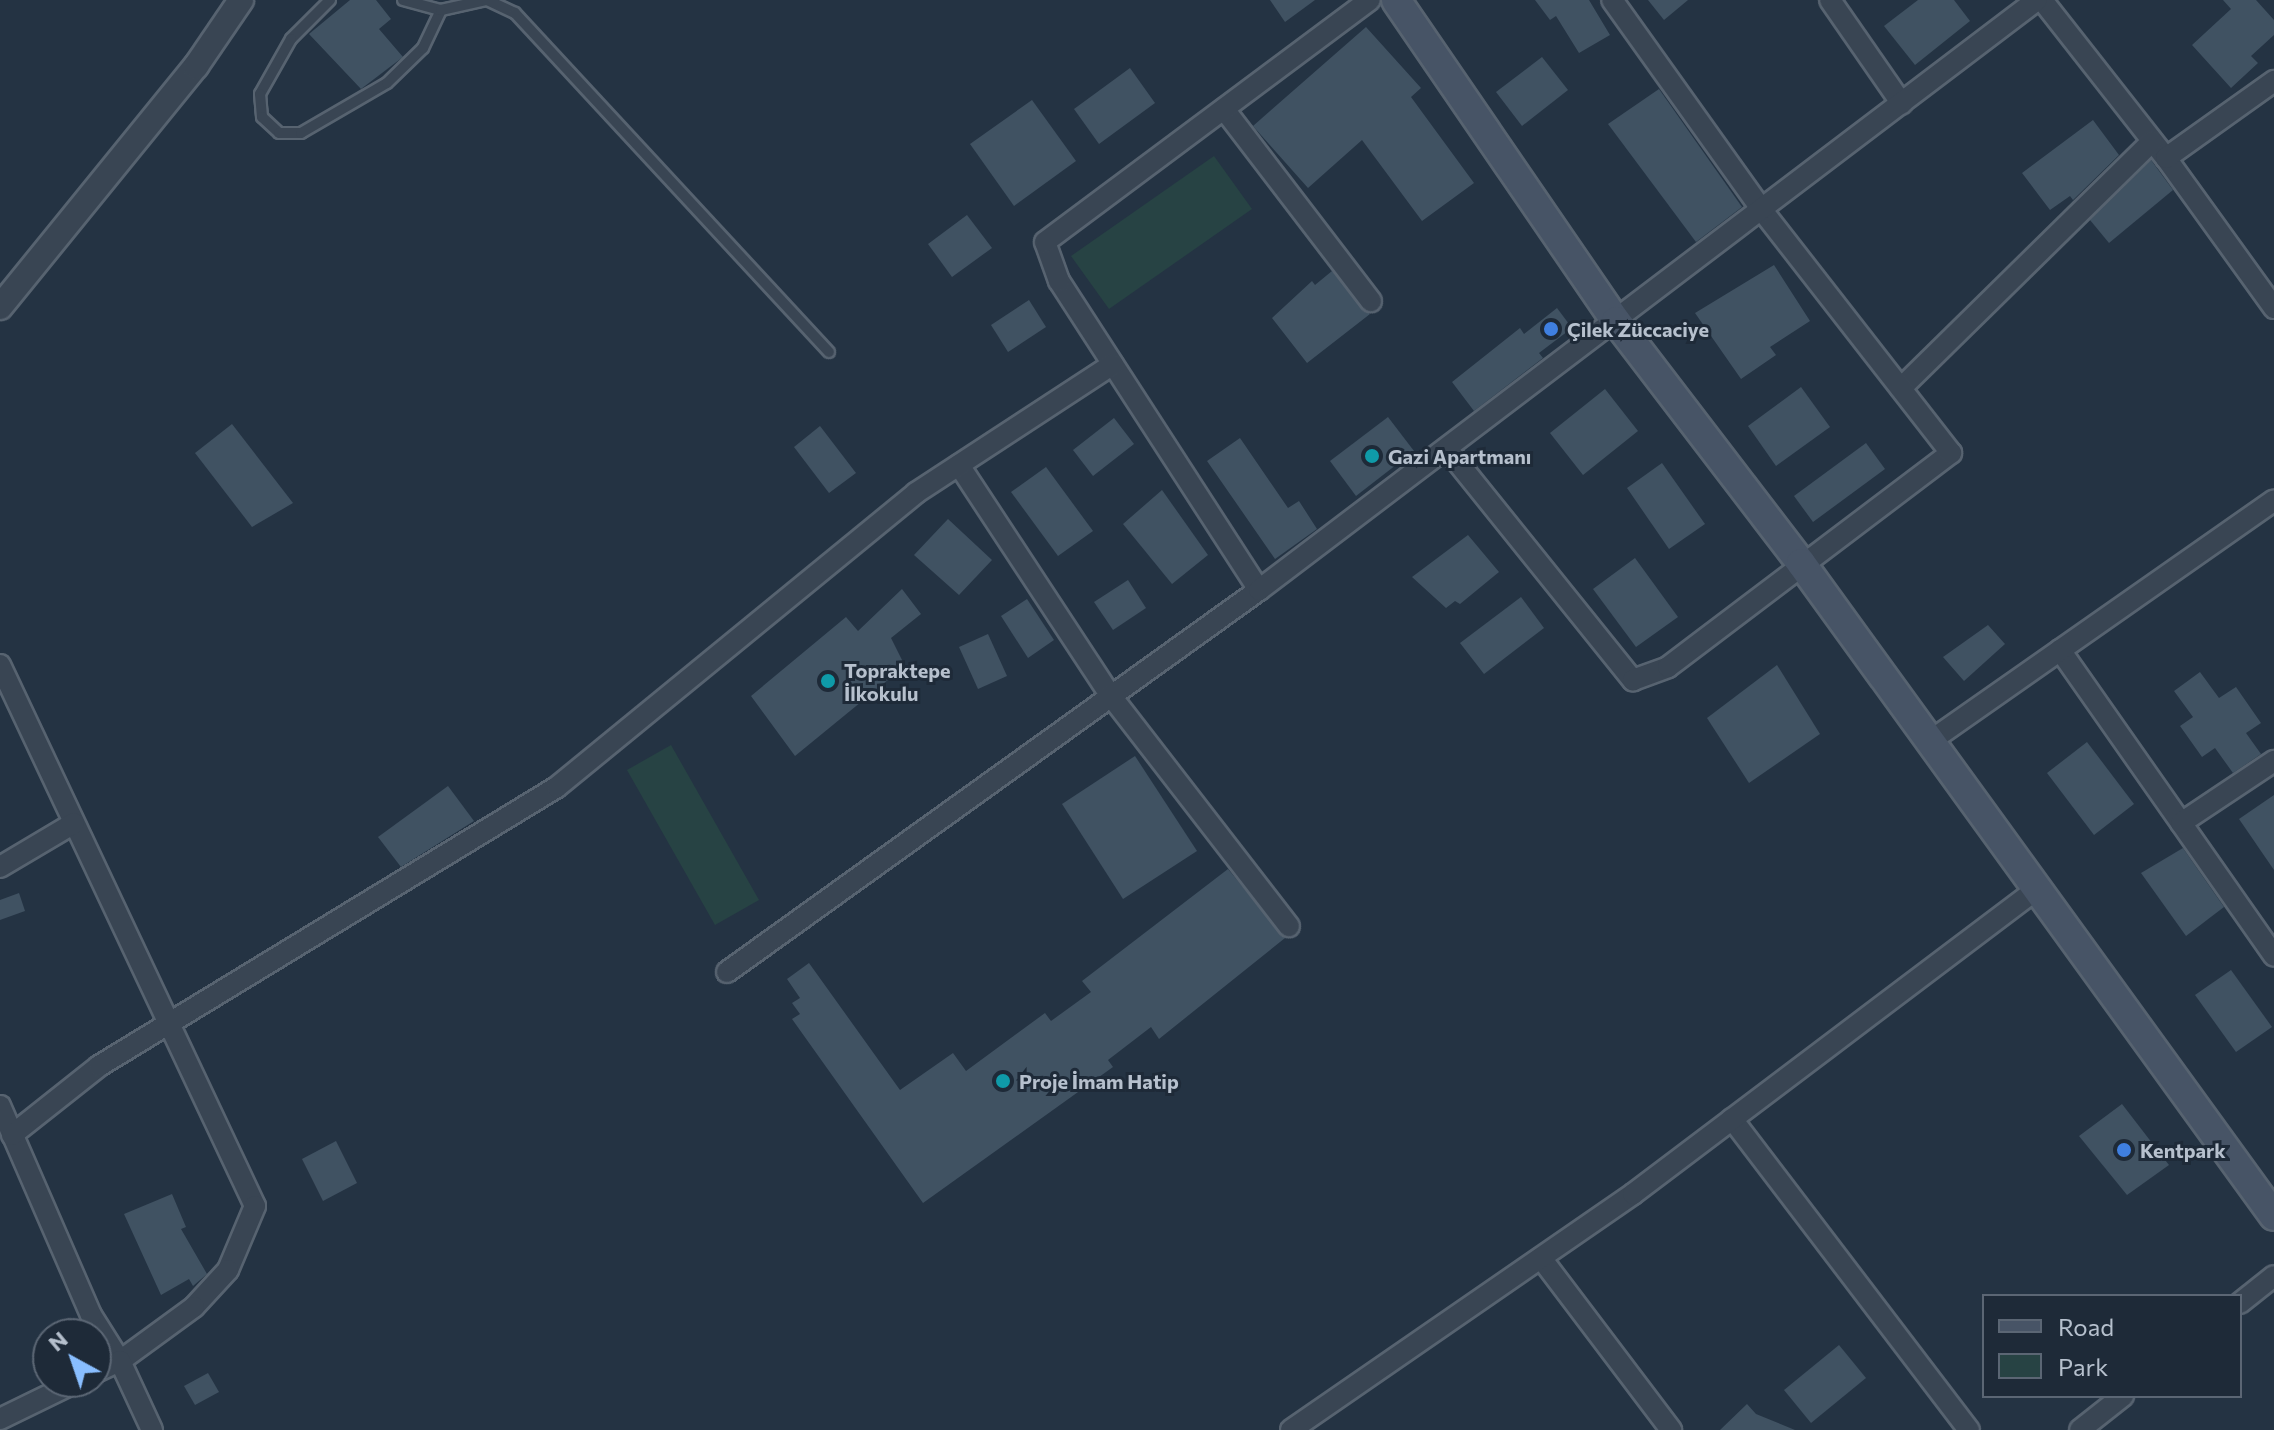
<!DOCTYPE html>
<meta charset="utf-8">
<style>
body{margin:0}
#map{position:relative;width:2274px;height:1430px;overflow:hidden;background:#243343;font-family:Commissioner,sans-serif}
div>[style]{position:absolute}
.green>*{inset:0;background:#274344}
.building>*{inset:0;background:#405262}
.roads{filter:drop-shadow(2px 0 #576370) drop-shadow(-2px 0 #576370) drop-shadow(0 2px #576370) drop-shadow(0 -2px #576370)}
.service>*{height:10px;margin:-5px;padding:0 5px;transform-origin:5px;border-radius:5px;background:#394553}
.minor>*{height:20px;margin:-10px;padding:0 10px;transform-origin:10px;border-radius:10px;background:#394553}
.tertiary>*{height:24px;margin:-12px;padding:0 12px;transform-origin:12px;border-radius:12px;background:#394553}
.secondary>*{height:28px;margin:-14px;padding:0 14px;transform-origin:14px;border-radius:14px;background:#475466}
.dots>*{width:22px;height:22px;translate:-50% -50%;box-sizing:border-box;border:4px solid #1e2a38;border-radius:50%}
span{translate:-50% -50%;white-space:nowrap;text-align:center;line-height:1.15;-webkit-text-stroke:6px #1e2a38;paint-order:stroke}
.poi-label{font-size:20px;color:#b6c0cd;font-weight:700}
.left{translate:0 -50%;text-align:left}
.legend{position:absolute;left:1982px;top:1294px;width:260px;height:104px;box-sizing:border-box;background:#1e2a38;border:2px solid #5b6674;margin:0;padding:10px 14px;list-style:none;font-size:24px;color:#b6c0cd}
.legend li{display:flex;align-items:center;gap:16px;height:40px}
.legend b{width:40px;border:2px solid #5b6674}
.north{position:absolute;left:32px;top:1318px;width:80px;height:80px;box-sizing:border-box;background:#1e2a38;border:2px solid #5b6674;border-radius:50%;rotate:320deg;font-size:22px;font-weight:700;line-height:32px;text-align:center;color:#b6c0cd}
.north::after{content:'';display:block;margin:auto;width:28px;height:36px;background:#89beff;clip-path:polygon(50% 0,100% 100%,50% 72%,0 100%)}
</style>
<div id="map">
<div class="green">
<i style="clip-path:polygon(1214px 156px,1252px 209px,1109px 309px,1071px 256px)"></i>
<i style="clip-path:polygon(671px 745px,759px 900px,715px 925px,627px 770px)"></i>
</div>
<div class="building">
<i style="clip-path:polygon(350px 0,376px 0,391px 19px,379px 29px,403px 57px,361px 89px,309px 34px)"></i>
<i style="clip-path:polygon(1270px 0,1315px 0,1285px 22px)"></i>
<i style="clip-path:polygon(1535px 0,1589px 0,1610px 35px,1579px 53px,1556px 16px,1550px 20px)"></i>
<i style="clip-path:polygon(1648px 0,1688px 0,1664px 20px)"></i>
<i style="clip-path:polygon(1918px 0,1954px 0,1970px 21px,1915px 65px,1884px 26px)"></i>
<i style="clip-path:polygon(2223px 0,2256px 0,2274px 20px,2274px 35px,2251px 56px,2258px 63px,2231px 88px,2192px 45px,2231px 9px)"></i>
<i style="clip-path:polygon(1366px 27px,1421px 88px,1411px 97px,1474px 183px,1422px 221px,1362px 140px,1308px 188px,1253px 126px)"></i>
<i style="clip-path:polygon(1542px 57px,1568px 90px,1522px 126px,1496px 92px)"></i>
<i style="clip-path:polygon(1130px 68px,1155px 103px,1099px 144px,1074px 109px)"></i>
<i style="clip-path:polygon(1659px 89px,1742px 207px,1696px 242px,1608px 124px)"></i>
<i style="clip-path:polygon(1032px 100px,1076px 161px,1014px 206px,970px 144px)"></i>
<i style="clip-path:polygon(2093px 120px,2119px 155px,2073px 200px,2070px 196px,2050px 210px,2022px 173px)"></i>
<i style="clip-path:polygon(2151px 160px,2173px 190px,2109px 243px,2090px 220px)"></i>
<i style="clip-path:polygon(967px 215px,992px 248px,952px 277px,928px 244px)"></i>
<i style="clip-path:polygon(1774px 265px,1810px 321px,1770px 347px,1776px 355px,1741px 379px,1695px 313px)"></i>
<i style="clip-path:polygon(1332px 271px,1370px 314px,1307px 363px,1272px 318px,1312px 281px,1315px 285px)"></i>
<i style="clip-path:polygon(1029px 300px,1046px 327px,1008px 352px,991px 325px)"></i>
<i style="clip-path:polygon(1557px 308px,1572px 328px,1539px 353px,1543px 358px,1474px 411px,1452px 382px,1520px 328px,1524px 334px)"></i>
<i style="clip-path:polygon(1801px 387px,1830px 427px,1776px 466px,1748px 426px)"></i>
<i style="clip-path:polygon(1605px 389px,1638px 431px,1583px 475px,1550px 433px)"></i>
<i style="clip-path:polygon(1388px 417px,1414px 451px,1356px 496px,1330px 461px)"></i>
<i style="clip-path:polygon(1114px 418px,1134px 444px,1093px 476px,1073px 450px)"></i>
<i style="clip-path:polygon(232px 424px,293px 503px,252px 527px,195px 453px)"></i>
<i style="clip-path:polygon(820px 426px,856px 473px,829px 493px,794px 447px)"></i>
<i style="clip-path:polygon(1240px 438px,1288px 508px,1299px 501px,1317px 529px,1275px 559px,1207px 461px)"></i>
<i style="clip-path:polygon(1866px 443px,1885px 469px,1813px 522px,1794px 496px)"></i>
<i style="clip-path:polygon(1662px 463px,1705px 524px,1669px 549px,1627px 488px)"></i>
<i style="clip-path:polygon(1046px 467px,1093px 531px,1058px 556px,1011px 492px)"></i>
<i style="clip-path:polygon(1162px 490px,1208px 555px,1172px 584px,1123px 524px)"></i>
<i style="clip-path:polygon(948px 519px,992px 560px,959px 595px,914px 555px)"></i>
<i style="clip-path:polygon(1468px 535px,1499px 572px,1460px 604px,1455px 601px,1446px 608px,1412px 577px)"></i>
<i style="clip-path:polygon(1635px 558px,1678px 617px,1636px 647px,1593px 589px)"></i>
<i style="clip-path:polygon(1128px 580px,1146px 608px,1113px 630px,1094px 602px)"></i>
<i style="clip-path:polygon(902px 589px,921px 614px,891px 638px,905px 666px,795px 756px,751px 696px,846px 617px,858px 631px)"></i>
<i style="clip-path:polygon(1521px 597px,1544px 628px,1484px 674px,1460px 643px)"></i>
<i style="clip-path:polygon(1027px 599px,1054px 640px,1028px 658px,1001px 616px)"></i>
<i style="clip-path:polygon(1988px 625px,2005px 644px,1964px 681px,1943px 657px)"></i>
<i style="clip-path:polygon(988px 634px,1007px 676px,978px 689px,959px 647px)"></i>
<i style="clip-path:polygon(1777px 665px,1820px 734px,1749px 783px,1707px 718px)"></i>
<i style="clip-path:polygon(2200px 672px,2219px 698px,2236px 687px,2261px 723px,2246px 733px,2261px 754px,2233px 773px,2215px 748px,2202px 757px,2180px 726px,2193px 717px,2174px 691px)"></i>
<i style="clip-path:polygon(2087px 742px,2134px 804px,2094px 835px,2047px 773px)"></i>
<i style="clip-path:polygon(1135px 756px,1197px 851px,1123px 899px,1062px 804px)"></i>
<i style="clip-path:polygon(448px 786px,474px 821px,401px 867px,378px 837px)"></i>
<i style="clip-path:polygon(2274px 795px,2274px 870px,2239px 819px)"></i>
<i style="clip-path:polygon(2183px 848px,2224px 907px,2186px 936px,2141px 873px)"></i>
<i style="clip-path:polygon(1228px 869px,1285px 938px,1159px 1039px,1151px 1027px,1108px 1060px,1113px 1067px,923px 1203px,792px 1019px,800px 1014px,792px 1003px,800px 998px,787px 979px,809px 963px,900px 1090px,953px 1053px,966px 1071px,1045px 1013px,1051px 1021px,1091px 992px,1082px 981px)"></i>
<i style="clip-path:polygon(19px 893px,25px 911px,0 920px,0 900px)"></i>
<i style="clip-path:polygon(2231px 970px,2272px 1027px,2236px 1052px,2195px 995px)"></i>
<i style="clip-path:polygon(2122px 1104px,2169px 1165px,2127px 1195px,2079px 1136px)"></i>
<i style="clip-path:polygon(336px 1141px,357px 1183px,323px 1201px,302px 1159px)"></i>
<i style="clip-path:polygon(172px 1194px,186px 1227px,181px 1229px,207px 1274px,193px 1286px,189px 1279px,161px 1295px,124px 1214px)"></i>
<i style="clip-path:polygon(1839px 1345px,1866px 1378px,1811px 1423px,1784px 1390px)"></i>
<i style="clip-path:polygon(208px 1373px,219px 1392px,195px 1405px,184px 1386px)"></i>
<i style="clip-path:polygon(1747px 1404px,1756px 1414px,1795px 1430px,1720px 1430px)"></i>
</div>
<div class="roads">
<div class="service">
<i style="left:330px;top:0;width:55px;rotate:135deg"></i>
<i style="left:291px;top:39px;width:63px;rotate:119.4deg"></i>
<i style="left:260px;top:94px;width:23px;rotate:85deg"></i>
<i style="left:262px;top:117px;width:23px;rotate:43deg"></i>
<i style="left:279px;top:133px;width:22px"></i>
<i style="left:301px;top:133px;width:99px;rotate:-30.2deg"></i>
<i style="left:387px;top:83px;width:50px;rotate:-44.2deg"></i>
<i style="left:423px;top:48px;width:42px;rotate:-64.7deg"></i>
<i style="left:403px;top:0;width:39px;rotate:15deg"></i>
<i style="left:441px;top:10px;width:47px;rotate:-12.3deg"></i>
<i style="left:487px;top:0;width:31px;rotate:25deg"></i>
<i style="left:515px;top:13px;width:462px;rotate:47.2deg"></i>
</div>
<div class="minor">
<i style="left:1830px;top:0;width:126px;rotate:55.3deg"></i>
<i style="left:2042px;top:0;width:201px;rotate:51.9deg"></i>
<i style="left:2166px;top:158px;width:185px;rotate:54.2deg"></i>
<i style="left:1224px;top:109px;width:242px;rotate:52.6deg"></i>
<i style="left:2166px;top:158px;width:133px;rotate:-35.5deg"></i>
<i style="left:1901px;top:388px;width:352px;rotate:-44.5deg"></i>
<i style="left:1447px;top:449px;width:297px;rotate:51.2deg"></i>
<i style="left:1633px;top:680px;width:37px;rotate:-20deg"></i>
<i style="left:1668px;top:667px;width:355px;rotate:-37.1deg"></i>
<i style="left:1951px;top:453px;width:308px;rotate:-127.9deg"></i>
<i style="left:1762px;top:210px;width:258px;rotate:-125.5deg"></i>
<i style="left:959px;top:465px;width:277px;rotate:56.7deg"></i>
<i style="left:1111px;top:696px;width:291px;rotate:52.3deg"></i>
<i style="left:1259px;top:590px;width:368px;rotate:-122.9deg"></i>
<i style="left:1059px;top:281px;width:41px;rotate:-109.7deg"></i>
<i style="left:1045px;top:242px;width:405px;rotate:-36.7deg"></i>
<i style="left:2060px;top:650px;width:373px;rotate:55deg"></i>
<i style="left:0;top:665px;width:598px;rotate:64.76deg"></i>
<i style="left:255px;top:1206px;width:69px;rotate:112.9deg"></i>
<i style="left:228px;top:1270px;width:50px;rotate:132.6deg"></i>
<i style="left:194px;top:1307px;width:92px;rotate:143.9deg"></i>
<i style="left:120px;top:1361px;width:54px;rotate:-122.2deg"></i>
<i style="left:91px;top:1315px;width:228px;rotate:-113.5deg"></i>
<i style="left:1929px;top:742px;width:421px;rotate:-35deg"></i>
<i style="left:2181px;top:823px;width:112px;rotate:-33.7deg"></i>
<i style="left:0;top:867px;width:86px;rotate:-30.7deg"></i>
<i style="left:727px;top:972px;width:655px;rotate:-35.68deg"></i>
<i style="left:1259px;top:590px;width:976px;rotate:-37.18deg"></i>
<i style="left:1732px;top:1119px;width:391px;rotate:52.7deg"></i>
<i style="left:12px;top:1135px;width:111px;rotate:-38.4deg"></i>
<i style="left:99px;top:1066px;width:536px;rotate:-31.35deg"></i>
<i style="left:557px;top:787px;width:464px;rotate:-39.3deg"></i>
<i style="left:916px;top:493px;width:235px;rotate:-33.2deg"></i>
<i style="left:1541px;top:1258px;width:216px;rotate:52.9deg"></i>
<i style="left:2240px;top:1303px;width:43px;rotate:-38.5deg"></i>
<i style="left:96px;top:1372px;width:26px;rotate:-25deg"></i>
<i style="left:120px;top:1361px;width:76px;rotate:65.1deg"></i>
<i style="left:0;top:1419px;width:85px;rotate:-26deg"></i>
<i style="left:1291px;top:1430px;width:416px;rotate:-34.6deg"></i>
<i style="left:1633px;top:1194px;width:506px;rotate:-37.05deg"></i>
<i style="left:2080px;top:1430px;width:55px;rotate:-38.3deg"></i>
</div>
<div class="tertiary">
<i style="left:0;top:307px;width:311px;rotate:-50.9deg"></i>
<i style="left:196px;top:66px;width:80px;rotate:-55.7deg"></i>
</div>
<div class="secondary">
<i style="left:1396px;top:0;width:389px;rotate:55.6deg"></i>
<i style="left:1616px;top:321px;width:305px;rotate:52.6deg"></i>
<i style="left:1801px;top:563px;width:806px;rotate:54.08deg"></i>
</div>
</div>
<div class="dots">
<i style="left:1551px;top:329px;background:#3f7fe0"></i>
<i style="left:1372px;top:456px;background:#0f9aa8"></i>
<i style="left:828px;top:681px;background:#0f9aa8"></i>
<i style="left:1003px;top:1081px;background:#0f9aa8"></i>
<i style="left:2124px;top:1150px;background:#3f7fe0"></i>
</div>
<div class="poi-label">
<span class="left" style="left:1567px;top:329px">Çilek Züccaciye</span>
<span class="left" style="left:1388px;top:456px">Gazi Apartmanı</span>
<span class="left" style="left:844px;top:682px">Topraktepe<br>İlkokulu</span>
<span class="left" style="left:1019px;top:1081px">Proje İmam Hatip</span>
<span class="left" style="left:2140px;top:1150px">Kentpark</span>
</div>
<ul class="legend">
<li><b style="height:10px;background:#475466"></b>Road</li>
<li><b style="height:22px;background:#274344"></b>Park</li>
</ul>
<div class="north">N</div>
</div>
